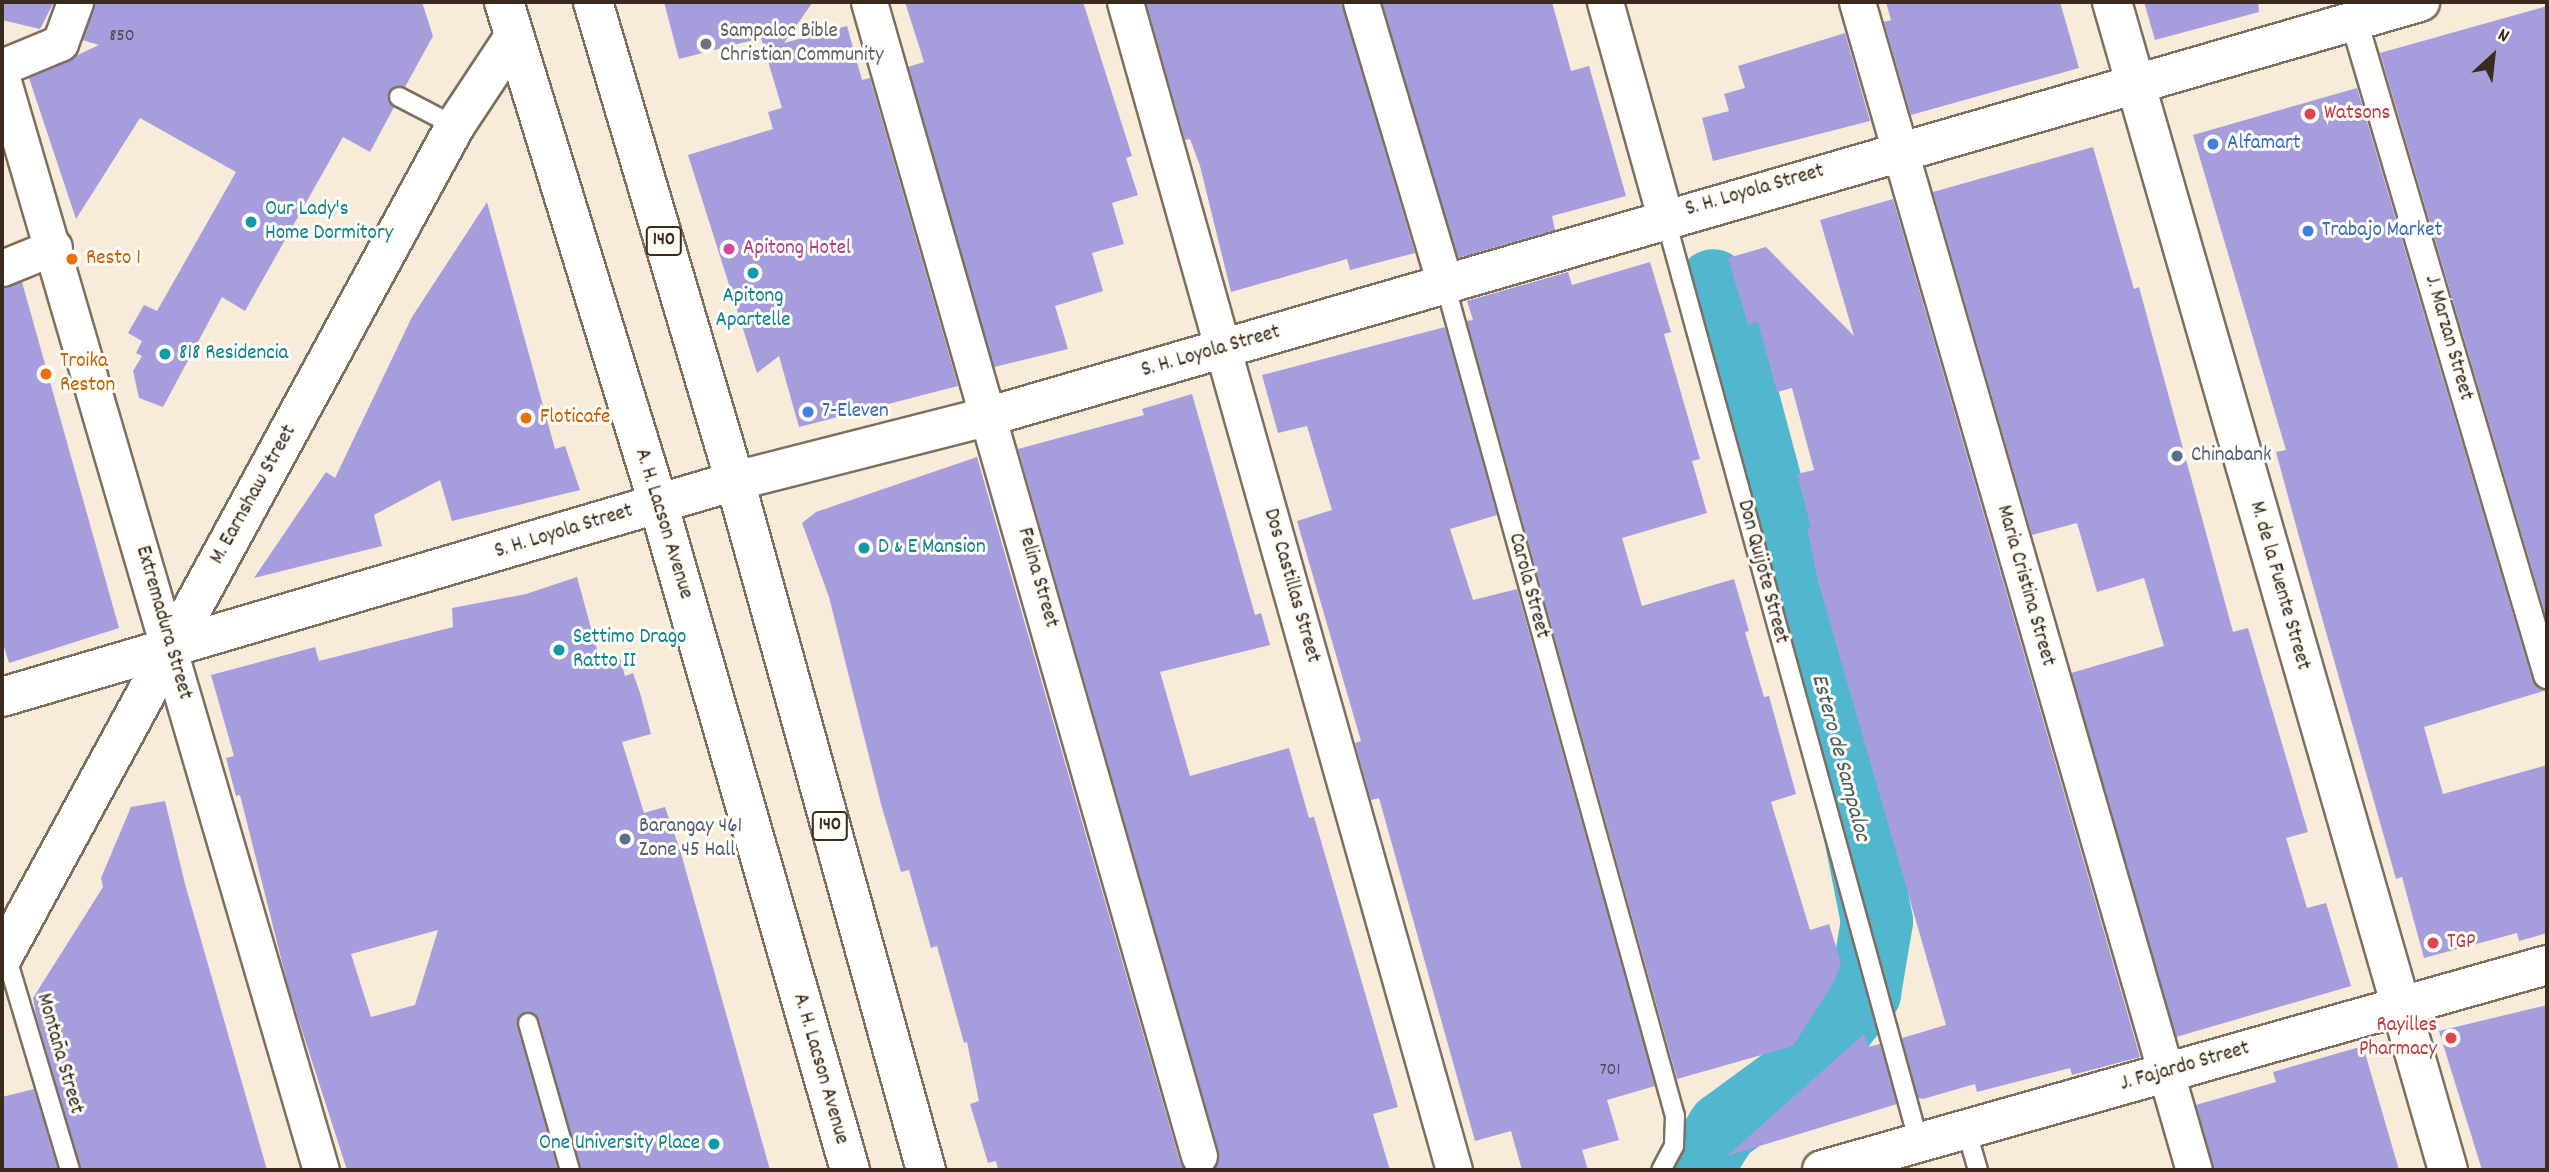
<!DOCTYPE html>
<meta charset="utf-8">
<style>
body{margin:0}
#map{position:relative;width:2549px;height:1172px;overflow:hidden;background:#f8ebd9;font-family:Dekko,sans-serif}
div>[style]{position:absolute}
.river>*{height:72px;margin:-36px;padding:0 36px;transform-origin:36px;border-radius:36px;background:#51b7cf}
.building>*{inset:0;background:#a69ddd}
.roads{filter:drop-shadow(2px 0 #7d6e5f) drop-shadow(-2px 0 #7d6e5f) drop-shadow(0 2px #7d6e5f) drop-shadow(0 -2px #7d6e5f)}
.service>*{height:18px;margin:-9px;padding:0 9px;transform-origin:9px;border-radius:9px;background:#fff}
.pedestrian>*{height:26px;margin:-13px;padding:0 13px;transform-origin:13px;border-radius:13px;background:#fff}
.minor>*{height:35px;margin:-17.5px;padding:0 17.5px;transform-origin:17.5px;border-radius:17.5px;background:#fff}
.tertiary>*{height:38px;margin:-19px;padding:0 19px;transform-origin:19px;border-radius:19px;background:#fff}
.primary>*{height:38px;margin:-19px;padding:0 19px;transform-origin:19px;border-radius:19px;background:#fff}
.dots>*{width:19px;height:19px;translate:-50% -50%;box-sizing:border-box;border:4px solid #fdfcf7;border-radius:50%}
span{translate:-50% -50%;white-space:nowrap;text-align:center;line-height:1.15;-webkit-text-stroke:6px #fdfcf7;paint-order:stroke}
.number-label{font-size:18px;color:#56474e}
.number-label span{-webkit-text-stroke-width:0}
.shield-label span{padding:2px 5px;background:#fdfcf7;border:2px solid;border-radius:5px;-webkit-text-stroke-width:0}
.shield-label{font-size:19px;color:#3b2a1e;font-weight:700}
.worship-label{font-size:21px;color:#5b616d}
.left{translate:0 -50%;text-align:left}
.health-label{font-size:21px;color:#be3a42}
.right{translate:-100% -50%;text-align:right}
.shop-label{font-size:21px;color:#366cbe}
.street-label{font-size:21px;color:#3b2a1e}
.culture-label{font-size:21px;color:#0d838f}
.hotel-label{font-size:21px;color:#b23c85}
.food-label{font-size:21px;color:#c56008}
.service-label{font-size:21px;color:#4e5e75}
.water-label{font-size:23px;color:#435b5c;font-style:italic}
.frame{position:absolute;inset:0;border:4px solid #3b2a1e;pointer-events:none}
.north{position:absolute;left:2458px;top:21px;width:70px;height:70px;-webkit-text-stroke:5px #fdfcf7;paint-order:stroke;rotate:27deg;font-size:19px;font-weight:700;line-height:28px;text-align:center;color:#3b2a1e}
.north::after{content:'';display:block;margin:auto;width:24px;height:32px;background:#3b2a1e;clip-path:polygon(50% 0,100% 100%,50% 72%,0 100%)}
</style>
<div id="map">
<div class="river">
<i style="left:1696px;top:1170px;width:50px;rotate:-57.3deg"></i>
<i style="left:1723px;top:1128px;width:103px;rotate:-36.3deg"></i>
<i style="left:1806px;top:1067px;width:95px;rotate:-51.4deg"></i>
<i style="left:1865px;top:993px;width:73px;rotate:-80.5deg"></i>
<i style="left:1877px;top:921px;width:92px;rotate:-101.3deg"></i>
<i style="left:1859px;top:831px;width:565px;rotate:-104.97deg"></i>
</div>
<div class="building">
<i style="clip-path:polygon(2px 2px,54px 2px,40px 29px,2px 20px)"></i>
<i style="clip-path:polygon(95px 2px,422px 2px,433px 36px,405px 87px,389px 91px,394px 107px,370px 152px,343px 137px,245px 311px,222px 297px,163px 407px,139px 398px,133px 371px,142px 356px,136px 353px,142px 341px,128px 333px,144px 305px,157px 311px,236px 172px,140px 118px,76px 219px,29px 78px,99px 45px,82px 40px)"></i>
<i style="clip-path:polygon(664px 2px,813px 2px,784px 43px,847px 26px,862px 80px,870px 78px,958px 386px,799px 427px,779px 356px,757px 373px,688px 155px,773px 129px,768px 112px,782px 108px,761px 38px,679px 59px)"></i>
<i style="clip-path:polygon(905px 2px,1083px 2px,1132px 156px,1126px 158px,1138px 195px,1112px 203px,1124px 244px,1092px 253px,1103px 291px,1055px 306px,1068px 349px,994px 367px,908px 67px,924px 62px)"></i>
<i style="clip-path:polygon(1146px 2px,1341px 2px,1415px 253px,1350px 270px,1347px 259px,1231px 292px,1200px 166px,1190px 139px,1185px 140px)"></i>
<i style="clip-path:polygon(1382px 2px,1552px 2px,1571px 71px,1589px 66px,1626px 196px,1552px 216px,1555px 230px,1458px 258px)"></i>
<i style="clip-path:polygon(1886px 2px,2060px 2px,2079px 68px,1911px 115px,1884px 22px,1891px 20px)"></i>
<i style="clip-path:polygon(2144px 2px,2258px 2px,2259px 12px,2155px 40px)"></i>
<i style="clip-path:polygon(2547px 6px,2547px 620px,2380px 53px)"></i>
<i style="clip-path:polygon(1845px 33px,1870px 121px,1713px 161px,1702px 118px,1729px 111px,1724px 94px,1745px 88px,1738px 66px)"></i>
<i style="clip-path:polygon(2357px 88px,2532px 679px,2547px 690px,2424px 727px,2443px 794px,2547px 765px,2547px 933px,2519px 941px,2517px 933px,2424px 958px,2402px 877px,2396px 879px,2298px 533px,2276px 452px,2286px 450px,2193px 135px)"></i>
<i style="clip-path:polygon(2093px 147px,2134px 289px,2139px 287px,2233px 632px,2248px 628px,2308px 832px,2286px 838px,2307px 908px,2326px 903px,2351px 986px,2176px 1037px,2071px 673px,2164px 646px,2144px 578px,2097px 592px,2077px 523px,2032px 535px,1933px 192px)"></i>
<i style="clip-path:polygon(1893px 199px,2140px 1057px,2072px 1075px,2070px 1068px,1977px 1092px,1975px 1084px,1923px 1099px,1918px 1098px,1902px 1038px,1946px 1025px,1818px 581px,1807px 529px,1811px 528px,1797px 474px,1814px 470px,1792px 388px,1777px 392px,1758px 322px,1748px 325px,1728px 258px,1766px 247px,1854px 336px,1820px 220px)"></i>
<i style="clip-path:polygon(487px 202px,555px 449px,565px 446px,580px 490px,452px 521px,440px 480px,374px 515px,382px 546px,254px 578px,326px 472px,335px 478px,412px 317px)"></i>
<i style="clip-path:polygon(1650px 262px,1671px 332px,1664px 334px,1700px 459px,1692px 461px,1707px 513px,1622px 538px,1642px 606px,1734px 579px,1749px 631px,1745px 632px,1764px 697px,1769px 696px,1796px 794px,1771px 802px,1810px 930px,1829px 924px,1841px 963px,1834px 982px,1793px 1046px,1677px 1079px,1467px 321px,1473px 320px,1467px 301px,1568px 272px,1572px 285px)"></i>
<i style="clip-path:polygon(22px 282px,119px 628px,9px 663px,2px 640px,2px 288px)"></i>
<i style="clip-path:polygon(1445px 327px,1497px 515px,1450px 529px,1473px 600px,1517px 589px,1655px 1086px,1607px 1100px,1619px 1140px,1582px 1150px,1588px 1170px,1522px 1170px,1511px 1131px,1475px 1141px,1379px 798px,1371px 800px,1355px 743px,1361px 741px,1297px 521px,1332px 510px,1307px 426px,1278px 433px,1262px 375px)"></i>
<i style="clip-path:polygon(1192px 394px,1255px 615px,1261px 613px,1270px 645px,1160px 672px,1190px 776px,1289px 748px,1309px 818px,1314px 817px,1398px 1107px,1373px 1114px,1390px 1170px,1213px 1170px,1218px 1150px,1018px 449px,1144px 415px,1142px 409px)"></i>
<i style="clip-path:polygon(977px 457px,1180px 1162px,1185px 1170px,998px 1170px,996px 1161px,988px 1163px,970px 1104px,979px 1101px,967px 1042px,964px 1043px,937px 946px,931px 948px,909px 870px,901px 872px,881px 804px,829px 597px,802px 523px,816px 512px)"></i>
<i style="clip-path:polygon(evenodd,577px 577px,601px 664px,620px 658px,625px 676px,633px 673px,640px 693px,651px 734px,622px 742px,644px 813px,665px 807px,680px 850px,770px 1170px,581px 1170px,539px 1020px,530px 1012px,519px 1016px,517px 1026px,558px 1170px,347px 1170px,289px 990px,240px 795px,236px 796px,226px 758px,234px 756px,211px 675px,315px 647px,319px 661px,453px 627px,452px 608px,526px 594px,577px 577px,438px 930px,415px 1005px,371px 1017px,351px 954px,438px 930px)"></i>
<i style="clip-path:polygon(165px 801px,185px 884px,267px 1170px,81px 1170px,36px 1015px,33px 998px,103px 887px,101px 878px,131px 807px)"></i>
<i style="clip-path:polygon(2547px 1005px,2547px 1170px,2482px 1170px,2439px 1031px)"></i>
<i style="clip-path:polygon(1864px 1034px,1868px 1047px,1880px 1044px,1897px 1104px,1727px 1156px)"></i>
<i style="clip-path:polygon(2363px 1046px,2399px 1170px,2214px 1170px,2196px 1105px,2276px 1082px,2273px 1072px)"></i>
<i style="clip-path:polygon(34px 1089px,58px 1170px,2px 1170px,2px 1097px)"></i>
</div>
<div class="roads">
<div class="service">
<i style="left:399px;top:97px;width:63px;rotate:27.4deg"></i>
<i style="left:1665px;top:217px;width:960px;rotate:74.66deg"></i>
<i style="left:1445px;top:284px;width:863px;rotate:74.55deg"></i>
<i style="left:1675px;top:1116px;width:30px;rotate:92deg"></i>
<i style="left:1674px;top:1146px;width:27px;rotate:118deg"></i>
<i style="left:5px;top:952px;width:227px;rotate:73.4deg"></i>
<i style="left:528px;top:1023px;width:153px;rotate:74.1deg"></i>
<i style="left:1966px;top:1129px;width:43px;rotate:73.7deg"></i>
</div>
<div class="pedestrian">
<i style="left:2354px;top:21px;width:682px;rotate:73.56deg"></i>
</div>
<div class="minor">
<i style="left:869px;top:2px;width:1200px;rotate:74.04deg"></i>
<i style="left:1125px;top:2px;width:1213px;rotate:74.27deg"></i>
<i style="left:1361px;top:2px;width:294px;rotate:73.4deg"></i>
<i style="left:1605px;top:2px;width:223px;rotate:74.4deg"></i>
<i style="left:1857px;top:2px;width:1216px;rotate:73.91deg"></i>
<i style="left:2px;top:67px;width:63px;rotate:-22.5deg"></i>
<i style="left:60px;top:43px;width:44px;rotate:-69.9deg"></i>
<i style="left:2px;top:78px;width:1138px;rotate:73.72deg"></i>
<i style="left:2px;top:268px;width:56px;rotate:-22deg"></i>
</div>
<div class="tertiary">
<i style="left:2112px;top:2px;width:1215px;rotate:73.95deg"></i>
<i style="left:2px;top:697px;width:764px;rotate:-16.42deg"></i>
<i style="left:735px;top:481px;width:263px;rotate:-14.3deg"></i>
<i style="left:990px;top:416px;width:1489px;rotate:-16.15deg"></i>
<i style="left:2px;top:958px;width:947px;rotate:-61.43deg"></i>
<i style="left:455px;top:126px;width:107px;rotate:-56.5deg"></i>
<i style="left:1822px;top:1170px;width:753px;rotate:-15.79deg"></i>
</div>
<div class="primary">
<i style="left:504px;top:2px;width:524px;rotate:72.91deg"></i>
<i style="left:658px;top:503px;width:694px;rotate:73.94deg"></i>
<i style="left:593px;top:2px;width:500px;rotate:73.5deg"></i>
<i style="left:735px;top:481px;width:715px;rotate:74.51deg"></i>
</div>
</div>
<div class="dots">
<i style="left:706px;top:44px;background:#6b7280"></i>
<i style="left:2310px;top:114px;background:#e0444e"></i>
<i style="left:2213px;top:144px;background:#3f7fe0"></i>
<i style="left:251px;top:222px;background:#0f9aa8"></i>
<i style="left:2308px;top:231px;background:#3f7fe0"></i>
<i style="left:729px;top:249px;background:#d1479c"></i>
<i style="left:72px;top:259px;background:#e8710a"></i>
<i style="left:753px;top:273px;background:#0f9aa8"></i>
<i style="left:165px;top:354px;background:#0f9aa8"></i>
<i style="left:46px;top:374px;background:#e8710a"></i>
<i style="left:808px;top:412px;background:#3f7fe0"></i>
<i style="left:526px;top:418px;background:#e8710a"></i>
<i style="left:2177px;top:456px;background:#5c6f8a"></i>
<i style="left:864px;top:548px;background:#0f9aa8"></i>
<i style="left:559px;top:650px;background:#0f9aa8"></i>
<i style="left:625px;top:839px;background:#5c6f8a"></i>
<i style="left:2433px;top:943px;background:#e0444e"></i>
<i style="left:2451px;top:1038px;background:#e0444e"></i>
<i style="left:714px;top:1144px;background:#0f9aa8"></i>
</div>
<div class="number-label">
<span style="left:122px;top:37px">850</span>
<span style="left:1610px;top:1071px">701</span>
</div>
<div class="shield-label">
<span style="left:664px;top:241px">140</span>
<span style="left:830px;top:826px">140</span>
</div>
<div class="worship-label">
<span class="left" style="left:720px;top:44px">Sampaloc Bible<br>Christian Community</span>
</div>
<div class="health-label">
<span class="left" style="left:2324px;top:114px">Watsons</span>
<span class="left" style="left:2447px;top:943px">TGP</span>
<span class="right" style="left:2437px;top:1038px">Rayilles<br>Pharmacy</span>
</div>
<div class="shop-label">
<span class="left" style="left:2227px;top:144px">Alfamart</span>
<span class="left" style="left:2322px;top:231px">Trabajo Market</span>
<span class="left" style="left:822px;top:412px">7-Eleven</span>
</div>
<div class="street-label">
<span style="left:1755px;top:191px;rotate:-16deg">S. H. Loyola Street</span>
<span style="left:2448px;top:338px;rotate:74deg">J. Marzan Street</span>
<span style="left:1211px;top:352px;rotate:-16deg">S. H. Loyola Street</span>
<span style="left:254px;top:495px;rotate:-61deg">M. Earnshaw Street</span>
<span style="left:663px;top:524px;rotate:73deg">A. H. Lacson Avenue</span>
<span style="left:564px;top:532px;rotate:-17deg">S. H. Loyola Street</span>
<span style="left:1762px;top:572px;rotate:75deg">Don Quijote Street</span>
<span style="left:1037px;top:578px;rotate:74deg">Felina Street</span>
<span style="left:1291px;top:586px;rotate:74deg">Dos Castillas Street</span>
<span style="left:1528px;top:586px;rotate:75deg">Carola Street</span>
<span style="left:2025px;top:586px;rotate:74deg">Maria Cristina Street</span>
<span style="left:2279px;top:586px;rotate:74deg">M. de la Fuente Street</span>
<span style="left:163px;top:623px;rotate:74deg">Extremadura Street</span>
<span style="left:59px;top:1054px;rotate:74deg">Montaña Street</span>
<span style="left:2185px;top:1067px;rotate:-16deg">J. Fajardo Street</span>
<span style="left:820px;top:1069px;rotate:74deg">A. H. Lacson Avenue</span>
</div>
<div class="culture-label">
<span class="left" style="left:265px;top:222px">Our Lady's<br>Home Dormitory</span>
<span style="left:753px;top:309px">Apitong<br>Apartelle</span>
<span class="left" style="left:179px;top:354px">818 Residencia</span>
<span class="left" style="left:878px;top:548px">D &amp; E Mansion</span>
<span class="left" style="left:573px;top:650px">Settimo Drago<br>Ratto II</span>
<span class="right" style="left:700px;top:1144px">One University Place</span>
</div>
<div class="hotel-label">
<span class="left" style="left:743px;top:249px">Apitong Hotel</span>
</div>
<div class="food-label">
<span class="left" style="left:86px;top:259px">Resto 1</span>
<span class="left" style="left:60px;top:374px">Troika<br>Reston</span>
<span class="left" style="left:540px;top:418px">Floticafe</span>
</div>
<div class="service-label">
<span class="left" style="left:2191px;top:456px">Chinabank</span>
<span class="left" style="left:639px;top:839px">Barangay 461<br>Zone 45 Hall</span>
</div>
<div class="water-label">
<span style="left:1839px;top:758px;rotate:75deg">Estero de Sampaloc</span>
</div>
<div class="frame"></div>
<div class="north">N</div>
</div>
